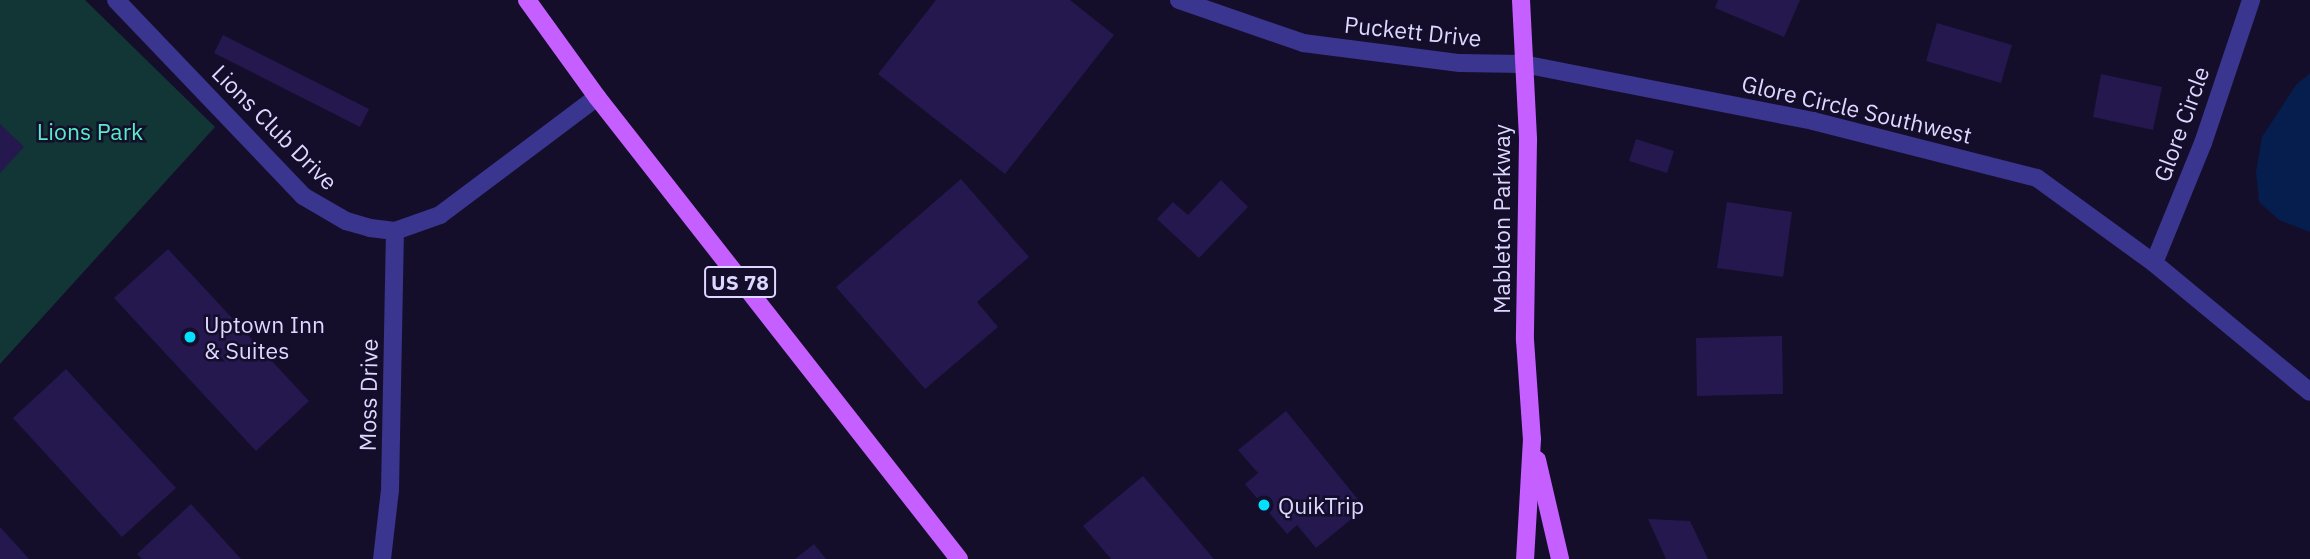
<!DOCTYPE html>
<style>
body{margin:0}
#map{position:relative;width:2310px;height:559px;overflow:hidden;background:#140e2b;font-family:"IBM Plex Sans",sans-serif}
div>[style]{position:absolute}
.green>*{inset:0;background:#113635}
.water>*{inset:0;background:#061e4d}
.building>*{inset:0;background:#24184e}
.minor>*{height:18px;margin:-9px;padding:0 9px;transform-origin:9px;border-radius:9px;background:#3a358e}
.major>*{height:18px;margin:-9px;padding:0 9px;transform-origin:9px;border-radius:9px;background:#c65fff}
.dots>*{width:19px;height:19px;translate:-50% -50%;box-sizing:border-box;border:4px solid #140e2b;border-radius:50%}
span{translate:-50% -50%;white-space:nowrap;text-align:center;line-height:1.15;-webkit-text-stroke:5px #140e2b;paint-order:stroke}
.shield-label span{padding:2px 5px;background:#140e2b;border:2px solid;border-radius:5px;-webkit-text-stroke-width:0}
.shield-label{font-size:21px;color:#ddd8ff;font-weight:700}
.street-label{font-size:23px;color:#ddd8ff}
.park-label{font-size:23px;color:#58ebc9}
.poi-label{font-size:23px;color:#ddd8ff}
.left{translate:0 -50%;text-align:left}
</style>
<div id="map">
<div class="green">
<i style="clip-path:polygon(0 0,85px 0,215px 127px,0 364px)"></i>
</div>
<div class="water">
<i style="clip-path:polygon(2310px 73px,2310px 232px,2279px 220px,2259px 202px,2256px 172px,2262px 137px,2296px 85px)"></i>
</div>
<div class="building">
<i style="clip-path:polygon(936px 0,1070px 0,1114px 35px,1005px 174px,878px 74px)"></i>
<i style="clip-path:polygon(1718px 0,1800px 0,1784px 37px,1715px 8px)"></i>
<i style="clip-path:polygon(1937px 23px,2012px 45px,2001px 83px,1926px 61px)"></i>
<i style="clip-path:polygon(223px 35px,369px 109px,360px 127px,214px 53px)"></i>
<i style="clip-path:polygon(2101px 74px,2162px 87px,2153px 130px,2093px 117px)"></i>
<i style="clip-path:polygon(0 124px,24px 147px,0 173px)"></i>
<i style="clip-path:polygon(1636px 139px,1674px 151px,1667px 173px,1629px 161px)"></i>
<i style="clip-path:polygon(961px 179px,1029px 257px,977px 302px,998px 327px,925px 389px,836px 287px)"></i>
<i style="clip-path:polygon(1221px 180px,1248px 207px,1199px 258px,1157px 219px,1173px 202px,1188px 215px)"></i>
<i style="clip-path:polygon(1727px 202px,1792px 212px,1783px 277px,1717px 268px)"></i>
<i style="clip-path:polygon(168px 249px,309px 401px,256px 451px,114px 298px)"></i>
<i style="clip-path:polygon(1782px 336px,1783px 394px,1697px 396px,1696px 338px)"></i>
<i style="clip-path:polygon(66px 369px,176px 488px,122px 537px,13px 418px)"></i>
<i style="clip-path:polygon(1286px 411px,1365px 508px,1316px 548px,1297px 525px,1287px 534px,1245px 484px,1258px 473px,1238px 450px)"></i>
<i style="clip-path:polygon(1143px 476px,1214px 559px,1111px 559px,1083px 526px)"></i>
<i style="clip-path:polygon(191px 504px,241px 559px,142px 559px,137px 554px)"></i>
<i style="clip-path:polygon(1648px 519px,1690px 521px,1708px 559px,1666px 559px)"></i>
<i style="clip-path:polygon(0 527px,29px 559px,0 559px)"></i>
<i style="clip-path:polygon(814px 544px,826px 559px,795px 559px)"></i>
</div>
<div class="minor">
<i style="left:116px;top:0;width:271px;rotate:46.3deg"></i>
<i style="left:303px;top:196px;width:50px;rotate:30.2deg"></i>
<i style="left:346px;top:221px;width:25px;rotate:16deg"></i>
<i style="left:370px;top:228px;width:25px;rotate:7deg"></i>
<i style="left:395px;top:231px;width:48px;rotate:-19.6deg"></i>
<i style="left:440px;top:215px;width:196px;rotate:-36.9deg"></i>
<i style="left:1179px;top:0;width:131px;rotate:19.1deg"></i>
<i style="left:1303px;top:43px;width:158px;rotate:7.3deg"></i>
<i style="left:1460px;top:63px;width:63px;rotate:0.9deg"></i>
<i style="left:1523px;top:64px;width:296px;rotate:11.1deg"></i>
<i style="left:1813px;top:121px;width:231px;rotate:14.3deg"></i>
<i style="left:2037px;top:178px;width:145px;rotate:36deg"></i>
<i style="left:2154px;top:263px;width:202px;rotate:39.6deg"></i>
<i style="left:2154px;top:263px;width:130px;rotate:-67.8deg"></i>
<i style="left:2203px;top:143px;width:151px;rotate:-71.4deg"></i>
<i style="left:382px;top:559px;width:69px;rotate:-83.4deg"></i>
<i style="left:390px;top:490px;width:259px;rotate:-88.9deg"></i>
</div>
<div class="major">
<i style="left:527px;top:0;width:120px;rotate:54.2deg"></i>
<i style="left:597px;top:97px;width:587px;rotate:51.92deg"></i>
<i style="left:1521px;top:0;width:140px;rotate:87.1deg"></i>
<i style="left:1528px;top:140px;width:200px;rotate:90.9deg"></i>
<i style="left:1525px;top:340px;width:99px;rotate:86deg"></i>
<i style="left:1532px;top:439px;width:120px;rotate:93.3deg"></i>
<i style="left:1537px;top:460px;width:102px;rotate:76.9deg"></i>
</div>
<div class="dots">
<i style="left:190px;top:337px;background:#04e1ff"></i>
<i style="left:1264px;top:505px;background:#04e1ff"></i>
</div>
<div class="shield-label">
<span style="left:740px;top:282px">US 78</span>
</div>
<div class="street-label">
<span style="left:1413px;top:31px;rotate:6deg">Puckett Drive</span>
<span style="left:1857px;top:109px;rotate:13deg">Glore Circle Southwest</span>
<span style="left:2181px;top:124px;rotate:-70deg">Glore Circle</span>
<span style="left:275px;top:127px;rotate:45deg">Lions Club Drive</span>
<span style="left:1501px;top:219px;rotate:-90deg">Mableton Parkway</span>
<span style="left:368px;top:395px;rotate:-89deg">Moss Drive</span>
</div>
<div class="park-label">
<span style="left:90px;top:131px">Lions Park</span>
</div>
<div class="poi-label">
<span class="left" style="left:204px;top:337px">Uptown Inn<br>&amp; Suites</span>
<span class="left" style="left:1278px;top:505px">QuikTrip</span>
</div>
</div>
